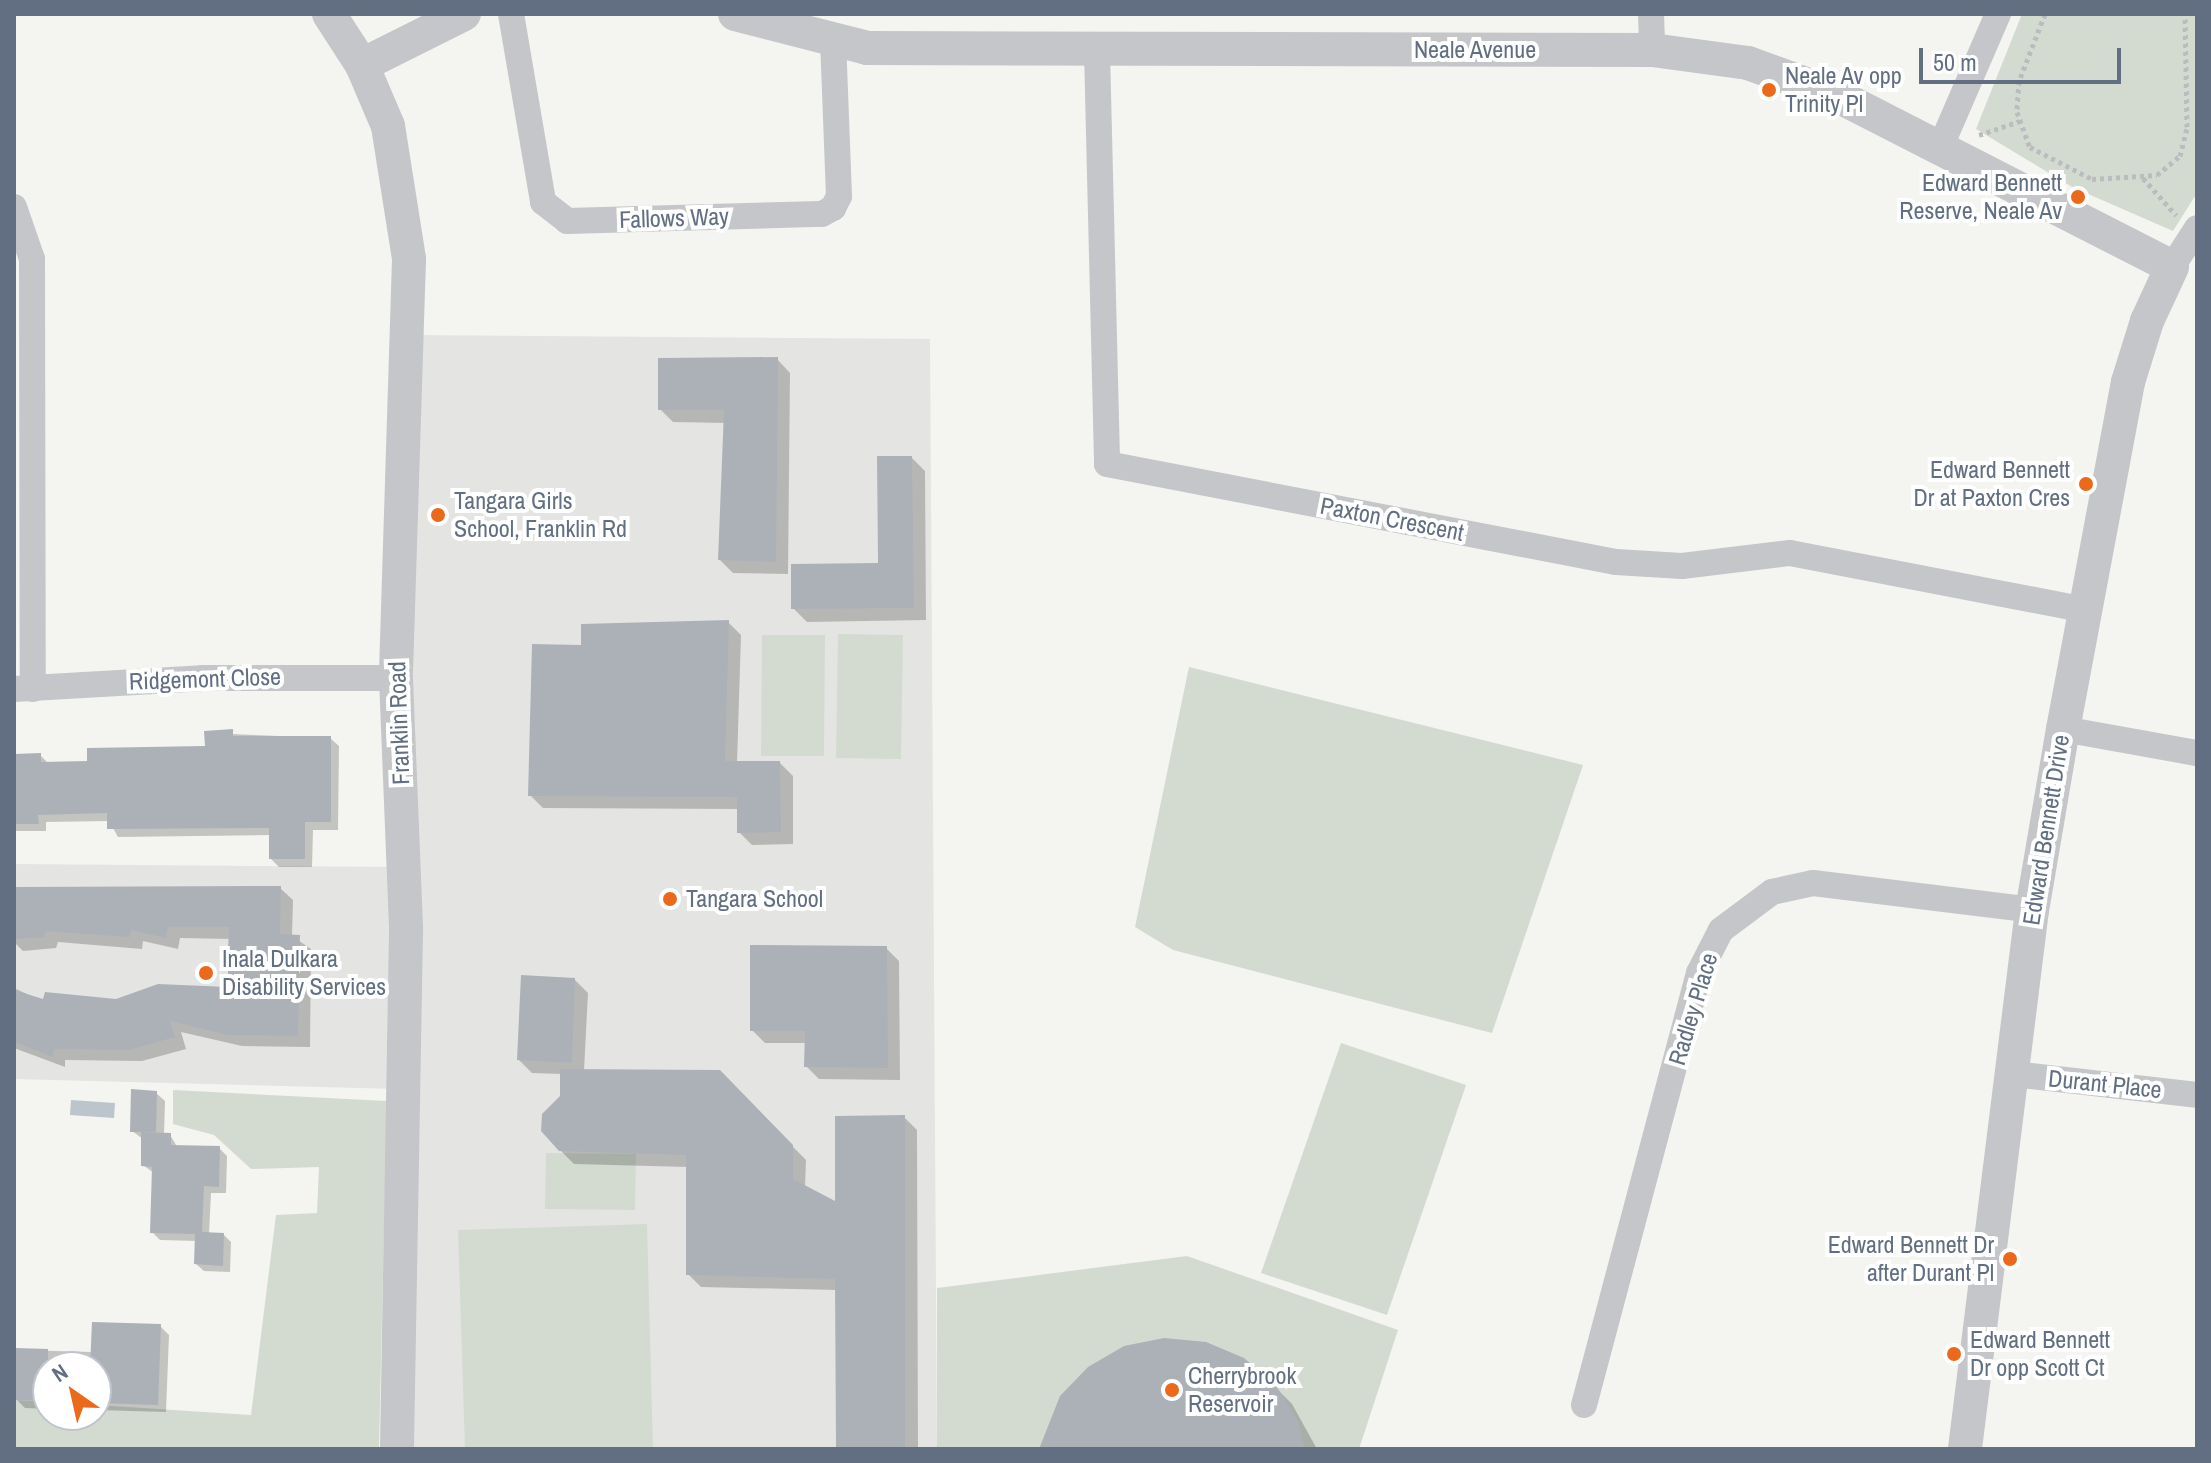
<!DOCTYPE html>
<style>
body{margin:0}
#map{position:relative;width:2211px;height:1463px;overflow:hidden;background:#f4f4f0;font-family:"Archivo Narrow",sans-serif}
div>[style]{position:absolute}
.built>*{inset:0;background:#e4e5e3}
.green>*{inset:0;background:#d3dbd1}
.water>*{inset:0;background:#bcc5cc}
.shadow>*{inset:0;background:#0003}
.building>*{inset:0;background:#acb1b8}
.path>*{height:5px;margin-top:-2.5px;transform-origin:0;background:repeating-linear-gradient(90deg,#bbbcbf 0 4px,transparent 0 8px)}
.minor>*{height:26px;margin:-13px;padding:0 13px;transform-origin:13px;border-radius:13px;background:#c4c6ca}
.tertiary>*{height:34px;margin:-17px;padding:0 17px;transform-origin:17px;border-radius:17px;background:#c4c6ca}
.dots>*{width:22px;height:22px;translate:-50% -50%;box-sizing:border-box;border:4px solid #fff;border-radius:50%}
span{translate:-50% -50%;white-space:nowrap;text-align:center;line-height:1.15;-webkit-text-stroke:8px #fff;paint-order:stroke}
.street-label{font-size:24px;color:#626f82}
.poi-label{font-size:24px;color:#626f82}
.left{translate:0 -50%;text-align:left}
.right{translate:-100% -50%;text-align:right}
.frame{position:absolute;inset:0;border:16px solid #626f82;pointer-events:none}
.north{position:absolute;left:32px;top:1351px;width:80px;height:80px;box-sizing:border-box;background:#fff;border:2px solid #c0c5cd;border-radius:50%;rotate:326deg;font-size:22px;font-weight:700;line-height:32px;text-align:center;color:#626f82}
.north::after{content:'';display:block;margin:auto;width:28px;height:36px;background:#ea691a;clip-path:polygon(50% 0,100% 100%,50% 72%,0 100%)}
.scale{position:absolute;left:1919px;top:48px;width:202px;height:36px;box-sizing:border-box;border:4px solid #626f82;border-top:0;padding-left:10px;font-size:24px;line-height:28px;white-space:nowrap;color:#626f82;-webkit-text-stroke:6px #fff;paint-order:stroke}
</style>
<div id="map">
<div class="built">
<i style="clip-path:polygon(407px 335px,930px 339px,937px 1449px,397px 1449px)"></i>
<i style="clip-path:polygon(14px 864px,398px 867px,397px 1089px,14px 1079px)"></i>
</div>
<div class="green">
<i style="clip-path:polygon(2022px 14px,2197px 14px,2197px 193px,2173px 231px,2072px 187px,1976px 129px)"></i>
<i style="clip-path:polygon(838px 634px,903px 635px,901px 759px,836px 758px)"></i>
<i style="clip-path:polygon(762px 635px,825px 635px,824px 756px,761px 756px)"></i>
<i style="clip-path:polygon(1189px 667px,1583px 765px,1492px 1033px,1173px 950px,1135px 927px)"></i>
<i style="clip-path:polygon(1341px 1043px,1466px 1085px,1387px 1315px,1261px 1273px)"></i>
<i style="clip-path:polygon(173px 1090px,387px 1101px,379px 1447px,14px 1449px,14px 1400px,48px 1402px,48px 1415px,96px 1415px,96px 1405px,251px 1415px,276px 1215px,317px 1213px,319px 1167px,251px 1169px,214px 1135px,173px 1124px)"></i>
<i style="clip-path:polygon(546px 1153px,636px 1154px,635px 1210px,545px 1209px)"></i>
<i style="clip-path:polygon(647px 1224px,653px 1449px,465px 1449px,458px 1230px)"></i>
<i style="clip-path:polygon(1187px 1256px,1398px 1330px,1359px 1449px,937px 1449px,937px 1288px)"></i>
</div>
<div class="water">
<i style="clip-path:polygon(71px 1100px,115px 1103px,114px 1118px,70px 1115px)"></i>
</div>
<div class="shadow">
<i style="clip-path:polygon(777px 359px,790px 373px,788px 574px,733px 573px,720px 560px,726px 423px,673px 422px,660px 409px)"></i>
<i style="clip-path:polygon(912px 458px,925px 471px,926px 620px,807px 622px,793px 608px,880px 565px)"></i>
<i style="clip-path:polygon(728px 622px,741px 635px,737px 763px,780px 763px,793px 776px,793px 844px,752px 845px,739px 832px,739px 809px,543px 808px,530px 795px,583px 647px)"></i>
<i style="clip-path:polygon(206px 733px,330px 738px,339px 746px,338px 830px,313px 830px,312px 867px,279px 867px,271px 859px,271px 835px,118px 837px,109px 821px,46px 822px,46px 831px,14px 831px,14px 756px,40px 755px,49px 764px,89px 763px,207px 748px)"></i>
<i style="clip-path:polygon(280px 888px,293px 900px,292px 936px,311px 949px,310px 1047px,242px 1046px,181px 1032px,186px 1049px,142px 1061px,65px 1060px,65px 1067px,14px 1048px,14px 988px,44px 1002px,116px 1001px,230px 989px,237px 959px,230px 952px,231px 939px,180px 938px,178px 949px,143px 941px,142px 949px,58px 942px,56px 948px,23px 951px,14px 942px,14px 889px)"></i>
<i style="clip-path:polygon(886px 948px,899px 961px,900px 1080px,819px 1079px,806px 1066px,807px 1043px,765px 1043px,752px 1030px)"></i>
<i style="clip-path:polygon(574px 979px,588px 993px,584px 1071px,719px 1072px,806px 1160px,805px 1188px,837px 1205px,904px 1117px,917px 1130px,918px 1449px,838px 1449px,837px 1290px,701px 1287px,688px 1274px,688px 1167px,574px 1164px,560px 1150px,562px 1074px,532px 1073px,519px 1060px)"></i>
<i style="clip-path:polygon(156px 1093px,165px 1101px,164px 1135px,170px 1135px,178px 1148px,219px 1148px,227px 1156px,226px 1193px,211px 1193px,209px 1234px,224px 1235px,231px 1242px,230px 1272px,204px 1271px,196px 1264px,197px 1241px,160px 1240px,152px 1232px,154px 1173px,143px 1165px,143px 1139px,132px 1131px)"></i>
<i style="clip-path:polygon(160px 1326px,169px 1335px,166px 1412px,96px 1410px,96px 1367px,48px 1367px,48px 1409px,25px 1408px,16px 1399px,18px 1350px,92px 1352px)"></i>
<i style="clip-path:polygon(1274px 1386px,1292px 1404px,1317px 1449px,1041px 1449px,1062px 1397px)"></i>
</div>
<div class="building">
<i style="clip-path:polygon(778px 357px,776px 562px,718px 560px,724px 410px,658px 410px,658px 358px)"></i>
<i style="clip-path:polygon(877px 456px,912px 456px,914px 608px,791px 609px,791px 564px,878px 563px)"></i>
<i style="clip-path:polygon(729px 620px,725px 761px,780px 761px,781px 832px,737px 833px,737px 797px,528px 796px,532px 644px,581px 645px,581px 624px)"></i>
<i style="clip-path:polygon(233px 729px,233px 736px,331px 736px,331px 822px,305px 822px,305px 859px,269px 859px,269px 828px,107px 829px,107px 813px,38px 815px,39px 824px,14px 824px,14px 754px,41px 753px,41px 762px,87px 761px,87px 748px,205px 746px,204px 731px)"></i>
<i style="clip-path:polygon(281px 886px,280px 934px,300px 935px,298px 1036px,228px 1035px,170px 1021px,175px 1037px,129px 1050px,54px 1049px,53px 1057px,14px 1042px,14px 990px,43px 999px,45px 992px,116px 999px,158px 984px,228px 987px,228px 960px,241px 955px,228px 952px,229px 927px,168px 927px,166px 938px,131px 930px,130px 937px,46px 931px,44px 937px,14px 939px,14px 887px)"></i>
<i style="clip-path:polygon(750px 945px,887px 946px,888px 1068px,804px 1067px,805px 1031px,750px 1031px)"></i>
<i style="clip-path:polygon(521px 975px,575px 978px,572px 1063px,517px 1060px)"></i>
<i style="clip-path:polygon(560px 1069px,720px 1070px,793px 1145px,793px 1179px,835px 1201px,835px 1116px,905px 1115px,905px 1449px,836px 1449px,835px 1279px,686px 1275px,686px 1155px,559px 1151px,541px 1131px,542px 1114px,560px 1096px)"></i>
<i style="clip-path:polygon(131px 1089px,157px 1091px,156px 1132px,130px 1132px)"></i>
<i style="clip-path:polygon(141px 1132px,171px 1133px,171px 1145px,220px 1146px,219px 1187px,204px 1186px,202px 1232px,224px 1233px,223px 1266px,194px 1264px,195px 1234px,150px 1233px,152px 1167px,141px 1166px)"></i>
<i style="clip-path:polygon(92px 1322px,161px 1324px,158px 1405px,96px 1403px,96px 1367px,90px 1367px)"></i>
<i style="clip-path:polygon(1164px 1338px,1206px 1342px,1244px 1358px,1275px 1384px,1297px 1419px,1305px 1449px,1039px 1449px,1060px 1396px,1088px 1367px,1124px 1346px)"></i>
<i style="clip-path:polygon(16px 1348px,48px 1349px,48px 1401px,14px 1400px)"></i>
</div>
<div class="path">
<i style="left:2045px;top:14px;width:72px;rotate:111.2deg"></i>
<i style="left:2019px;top:81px;width:31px;rotate:94deg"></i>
<i style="left:2017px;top:112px;width:37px;rotate:70deg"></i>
<i style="left:2030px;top:147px;width:70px;rotate:27.3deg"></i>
<i style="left:2092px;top:179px;width:65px;rotate:-3.5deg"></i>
<i style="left:2157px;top:175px;width:30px;rotate:-40deg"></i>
<i style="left:2180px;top:156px;width:30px;rotate:-76deg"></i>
<i style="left:2187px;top:127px;width:113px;rotate:-91deg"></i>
<i style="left:1979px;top:135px;width:43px;rotate:-18.9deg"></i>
<i style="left:2143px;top:178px;width:50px;rotate:48.3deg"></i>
</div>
<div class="minor">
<i style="left:511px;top:14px;width:191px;rotate:80.3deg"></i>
<i style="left:543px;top:202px;width:31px;rotate:38deg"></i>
<i style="left:567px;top:221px;width:255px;rotate:-1.6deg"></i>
<i style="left:822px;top:214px;width:13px;rotate:-29deg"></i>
<i style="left:833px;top:208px;width:13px;rotate:-63deg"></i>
<i style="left:839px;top:196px;width:154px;rotate:-92.2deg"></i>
<i style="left:1651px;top:14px;width:36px;rotate:88deg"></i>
<i style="left:1097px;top:51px;width:413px;rotate:88.6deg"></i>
<i style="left:1107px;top:464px;width:518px;rotate:10.9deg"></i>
<i style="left:1616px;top:562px;width:66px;rotate:3.5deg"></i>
<i style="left:1682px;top:566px;width:109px;rotate:-6.9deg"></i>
<i style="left:1790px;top:553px;width:300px;rotate:10.9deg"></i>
<i style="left:1940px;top:148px;width:146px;rotate:-66.6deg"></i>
<i style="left:14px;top:207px;width:55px;rotate:70.9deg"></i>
<i style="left:32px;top:259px;width:430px;rotate:89.9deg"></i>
<i style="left:2172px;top:267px;width:46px;rotate:-57.3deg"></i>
<i style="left:14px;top:689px;width:188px;rotate:-3.3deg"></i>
<i style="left:202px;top:678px;width:194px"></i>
<i style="left:2063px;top:729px;width:136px;rotate:10.2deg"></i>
<i style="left:2013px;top:1074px;width:185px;rotate:6.5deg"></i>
<i style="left:1584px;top:1405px;width:447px;rotate:-75.1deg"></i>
<i style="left:1699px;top:973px;width:48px;rotate:-62.9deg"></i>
<i style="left:1721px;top:930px;width:64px;rotate:-36.7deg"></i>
<i style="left:1772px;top:892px;width:42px;rotate:-12.4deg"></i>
<i style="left:1813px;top:883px;width:221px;rotate:7deg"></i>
</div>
<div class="tertiary">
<i style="left:329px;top:14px;width:61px;rotate:57.1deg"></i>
<i style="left:362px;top:65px;width:66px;rotate:66.9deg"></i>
<i style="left:388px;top:126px;width:135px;rotate:81deg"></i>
<i style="left:409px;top:259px;width:419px;rotate:91.8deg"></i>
<i style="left:396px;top:678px;width:253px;rotate:87.7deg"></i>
<i style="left:406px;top:931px;width:518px;rotate:91deg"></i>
<i style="left:735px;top:14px;width:136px;rotate:14.4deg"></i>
<i style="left:867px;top:48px;width:785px;rotate:0.15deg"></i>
<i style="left:1652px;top:50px;width:97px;rotate:7.7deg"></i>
<i style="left:1748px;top:63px;width:94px;rotate:20deg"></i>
<i style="left:1836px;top:95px;width:377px;rotate:27.1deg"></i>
<i style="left:2172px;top:267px;width:60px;rotate:114.8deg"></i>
<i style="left:2147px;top:321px;width:64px;rotate:107.3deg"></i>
<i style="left:2128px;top:382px;width:353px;rotate:100.6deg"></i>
<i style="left:2063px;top:729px;width:184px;rotate:99.7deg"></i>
<i style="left:2032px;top:910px;width:543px;rotate:97.09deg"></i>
<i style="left:362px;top:65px;width:114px;rotate:-26.6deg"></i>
</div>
<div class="dots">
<i style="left:1769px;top:90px;background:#ea691a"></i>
<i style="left:2078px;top:197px;background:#ea691a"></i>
<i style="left:2086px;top:484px;background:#ea691a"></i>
<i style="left:438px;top:515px;background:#ea691a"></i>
<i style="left:670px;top:899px;background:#ea691a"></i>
<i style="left:206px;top:973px;background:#ea691a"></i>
<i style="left:2010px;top:1259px;background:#ea691a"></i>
<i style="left:1954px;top:1354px;background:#ea691a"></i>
<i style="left:1172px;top:1390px;background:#ea691a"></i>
</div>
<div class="street-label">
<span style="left:1475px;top:50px">Neale Avenue</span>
<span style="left:674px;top:218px;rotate:-2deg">Fallows Way</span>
<span style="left:1392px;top:519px;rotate:11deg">Paxton Crescent</span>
<span style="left:205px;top:679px;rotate:-2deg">Ridgemont Close</span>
<span style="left:399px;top:723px;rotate:-92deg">Franklin Road</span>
<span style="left:2046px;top:830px;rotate:-81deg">Edward Bennett Drive</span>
<span style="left:1693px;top:1009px;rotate:-73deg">Radley Place</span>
<span style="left:2105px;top:1084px;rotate:6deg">Durant Place</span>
</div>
<div class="poi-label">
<span class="left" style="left:1785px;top:90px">Neale Av opp<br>Trinity Pl</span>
<span class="right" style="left:2062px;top:197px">Edward Bennett<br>Reserve, Neale Av</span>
<span class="right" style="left:2070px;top:484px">Edward Bennett<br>Dr at Paxton Cres</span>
<span class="left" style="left:454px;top:515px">Tangara Girls<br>School, Franklin Rd</span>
<span class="left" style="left:686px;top:899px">Tangara School</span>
<span class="left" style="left:222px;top:973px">Inala Dulkara<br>Disability Services</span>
<span class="right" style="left:1994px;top:1259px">Edward Bennett Dr<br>after Durant Pl</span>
<span class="left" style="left:1970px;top:1354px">Edward Bennett<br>Dr opp Scott Ct</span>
<span class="left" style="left:1188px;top:1390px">Cherrybrook<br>Reservoir</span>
</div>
<div class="frame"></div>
<div class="north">N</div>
<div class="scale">50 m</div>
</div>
